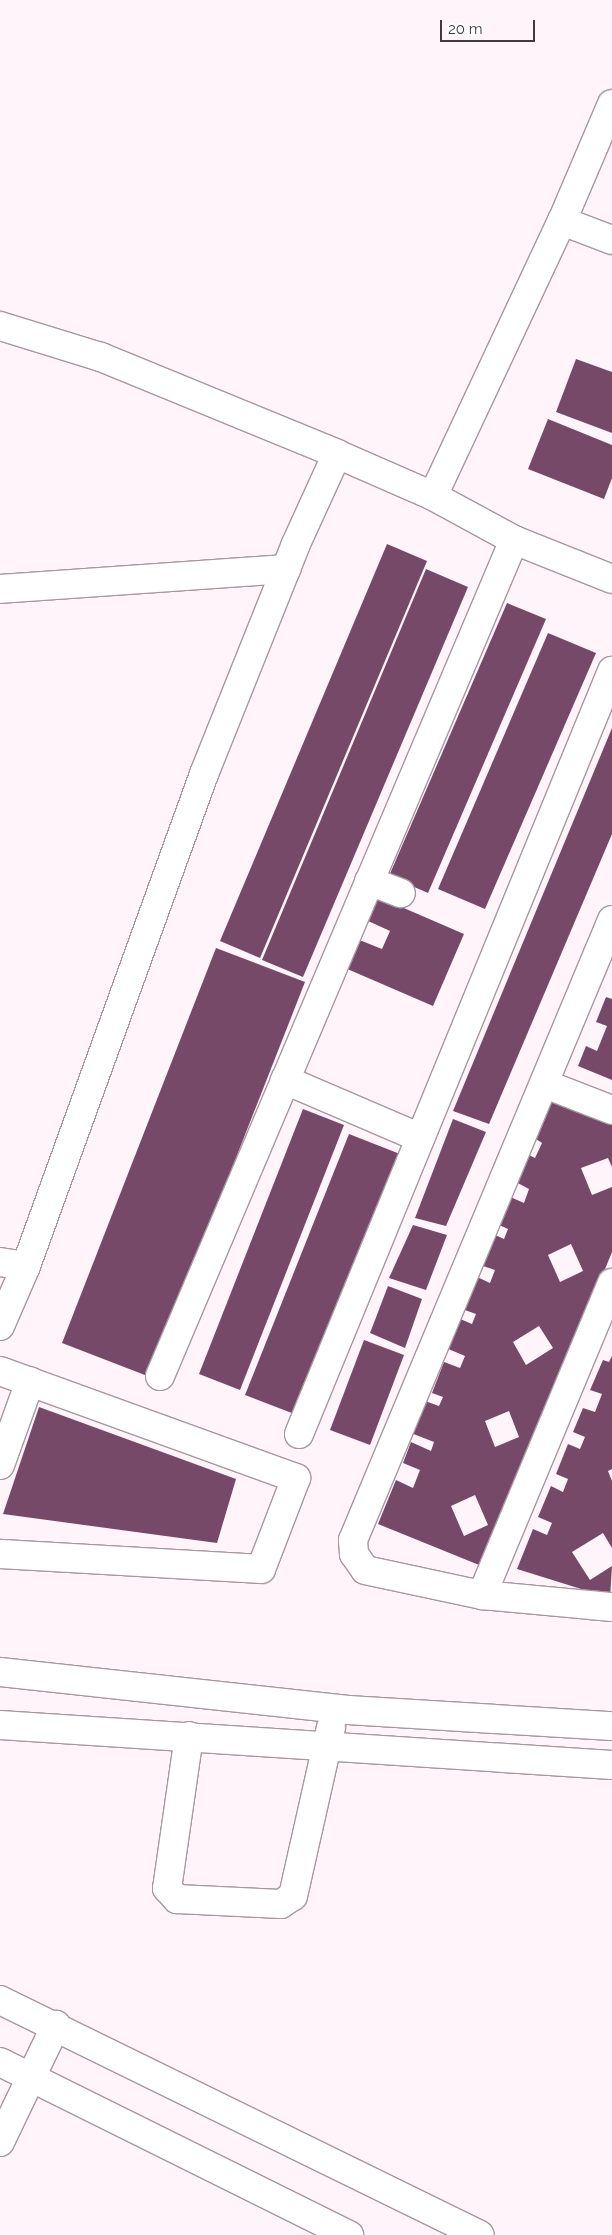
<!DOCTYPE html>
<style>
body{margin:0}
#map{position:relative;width:612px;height:2235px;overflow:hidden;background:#fef4fa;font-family:Raleway,sans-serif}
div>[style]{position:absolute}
.building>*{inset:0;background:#774968}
.roads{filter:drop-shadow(1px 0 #a797a1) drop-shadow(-1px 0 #a797a1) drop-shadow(0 1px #a797a1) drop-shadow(0 -1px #a797a1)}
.minor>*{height:28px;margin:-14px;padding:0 14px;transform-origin:14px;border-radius:14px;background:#fff}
span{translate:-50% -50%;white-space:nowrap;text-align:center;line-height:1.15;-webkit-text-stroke:5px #fff;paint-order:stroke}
.scale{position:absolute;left:440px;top:20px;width:95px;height:22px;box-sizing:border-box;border:2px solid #403a3e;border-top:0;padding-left:6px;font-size:15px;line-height:18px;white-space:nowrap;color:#403a3e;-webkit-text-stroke:4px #fff;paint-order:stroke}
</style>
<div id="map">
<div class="building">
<i style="clip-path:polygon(576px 359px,612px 372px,612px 433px,556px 412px)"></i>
<i style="clip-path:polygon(548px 419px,612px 445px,612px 478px,604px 499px,528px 469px)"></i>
<i style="clip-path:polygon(387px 544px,427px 561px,260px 958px,220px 941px)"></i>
<i style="clip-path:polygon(426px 569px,468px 587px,303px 977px,262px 960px)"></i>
<i style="clip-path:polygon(507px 603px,546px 619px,428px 893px,389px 876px)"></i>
<i style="clip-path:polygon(548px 633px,596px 653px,485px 909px,438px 889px)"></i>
<i style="clip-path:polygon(612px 728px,612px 834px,489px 1124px,453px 1111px)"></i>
<i style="clip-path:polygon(376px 896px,464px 934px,433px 1006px,345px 968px,357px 939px,382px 949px,390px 931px,366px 920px)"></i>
<i style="clip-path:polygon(216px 948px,305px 982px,150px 1377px,62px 1343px)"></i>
<i style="clip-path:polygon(606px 997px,612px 999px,612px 1080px,578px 1066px,586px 1046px,597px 1051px,607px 1026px,596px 1022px)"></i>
<i style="clip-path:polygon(evenodd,549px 1098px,612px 1123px,612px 1167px,608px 1158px,581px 1168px,592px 1195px,612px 1187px,612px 1252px,484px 1567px,378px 1524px,396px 1480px,413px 1488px,420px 1470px,403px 1463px,411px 1442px,431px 1451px,434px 1442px,411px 1433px,425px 1401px,439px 1406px,443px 1397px,432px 1393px,444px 1362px,460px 1368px,465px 1356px,446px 1348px,458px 1318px,472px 1324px,476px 1314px,462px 1309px,475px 1276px,490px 1283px,495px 1270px,480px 1265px,493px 1234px,504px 1239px,508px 1229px,497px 1224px,508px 1196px,524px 1203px,529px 1189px,512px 1180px,525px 1153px,535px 1158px,542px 1143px,533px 1137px,549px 1098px,571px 1244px,583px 1271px,560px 1282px,548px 1255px,571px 1244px,549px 1098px,539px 1326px,553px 1348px,526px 1365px,513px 1342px,539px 1326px,549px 1098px,509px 1411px,519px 1437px,495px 1447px,485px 1421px,509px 1411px,549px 1098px,475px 1495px,488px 1525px,464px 1536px,451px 1506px,475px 1495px)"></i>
<i style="clip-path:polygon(303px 1109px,344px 1125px,240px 1390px,199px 1374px)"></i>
<i style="clip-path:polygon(453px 1119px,486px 1132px,446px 1226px,415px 1218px)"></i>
<i style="clip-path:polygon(349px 1134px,400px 1154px,297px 1415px,245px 1395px)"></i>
<i style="clip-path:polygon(413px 1225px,447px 1235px,426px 1290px,389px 1278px)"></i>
<i style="clip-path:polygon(388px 1286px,422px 1299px,405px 1348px,370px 1333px)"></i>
<i style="clip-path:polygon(364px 1340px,404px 1355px,370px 1445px,330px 1430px)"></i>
<i style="clip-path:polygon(612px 1356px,612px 1469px,608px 1471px,612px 1481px,612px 1548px,603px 1533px,572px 1552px,590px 1580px,612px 1566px,610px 1598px,517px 1569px,533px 1529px,547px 1535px,552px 1523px,538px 1517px,551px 1486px,563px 1492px,568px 1479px,556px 1474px,568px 1444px,580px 1449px,585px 1437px,573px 1432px,583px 1408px,595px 1412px,602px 1394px,590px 1390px,603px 1360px,609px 1362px)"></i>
<i style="clip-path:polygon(39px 1407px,236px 1479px,217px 1543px,3px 1514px)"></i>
</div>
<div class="roads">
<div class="minor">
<i style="left:562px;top:221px;width:53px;rotate:20.8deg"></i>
<i style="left:0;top:326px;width:106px;rotate:17.1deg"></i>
<i style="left:101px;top:357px;width:255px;rotate:22.3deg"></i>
<i style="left:433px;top:496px;width:304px;rotate:-64.9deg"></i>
<i style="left:562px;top:221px;width:127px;rotate:-66.9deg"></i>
<i style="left:0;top:589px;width:287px;rotate:-4deg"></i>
<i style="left:369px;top:881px;width:34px;rotate:21deg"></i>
<i style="left:612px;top:920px;width:672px;rotate:112.67deg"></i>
<i style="left:353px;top:1540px;width:14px;rotate:86deg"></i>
<i style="left:354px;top:1554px;width:19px;rotate:55deg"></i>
<i style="left:365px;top:1570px;width:120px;rotate:12.1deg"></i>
<i style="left:482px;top:1595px;width:131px;rotate:5.3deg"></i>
<i style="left:285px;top:1080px;width:147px;rotate:23.2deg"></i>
<i style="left:545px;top:1084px;width:72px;rotate:21.2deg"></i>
<i style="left:0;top:1262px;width:26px;rotate:9deg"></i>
<i style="left:0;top:1326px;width:65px;rotate:-66.6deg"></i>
<i style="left:26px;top:1266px;width:523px;rotate:-70.11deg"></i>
<i style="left:204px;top:774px;width:245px;rotate:-68.2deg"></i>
<i style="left:295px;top:546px;width:101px;rotate:-65.5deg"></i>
<i style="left:337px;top:454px;width:105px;rotate:23.6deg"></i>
<i style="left:433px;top:496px;width:92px;rotate:28.5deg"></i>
<i style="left:514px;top:540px;width:105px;rotate:21.7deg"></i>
<i style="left:0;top:1371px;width:315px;rotate:19.9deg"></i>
<i style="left:296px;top:1478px;width:97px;rotate:111deg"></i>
<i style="left:261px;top:1569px;width:261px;rotate:-176.7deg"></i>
<i style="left:160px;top:1376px;width:908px;rotate:-67.05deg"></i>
<i style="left:299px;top:1434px;width:825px;rotate:-67.7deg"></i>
<i style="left:0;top:1465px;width:89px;rotate:-70.3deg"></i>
<i style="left:482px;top:1595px;width:338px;rotate:-67.4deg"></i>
<i style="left:0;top:1672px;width:350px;rotate:6.2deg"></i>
<i style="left:348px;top:1710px;width:264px;rotate:3.5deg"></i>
<i style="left:0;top:1725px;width:613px;rotate:3.74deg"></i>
<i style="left:189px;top:1736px;width:154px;rotate:98.2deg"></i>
<i style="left:167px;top:1888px;width:15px;rotate:48deg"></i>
<i style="left:177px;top:1899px;width:104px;rotate:2.8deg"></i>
<i style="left:281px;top:1904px;width:14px;rotate:-34deg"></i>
<i style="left:293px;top:1896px;width:173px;rotate:-77.3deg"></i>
<i style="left:0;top:2000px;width:534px;rotate:26.09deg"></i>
<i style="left:0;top:2062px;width:390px;rotate:26.4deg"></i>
<i style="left:0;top:2142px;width:130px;rotate:-64.4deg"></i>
</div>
</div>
<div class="scale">20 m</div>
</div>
